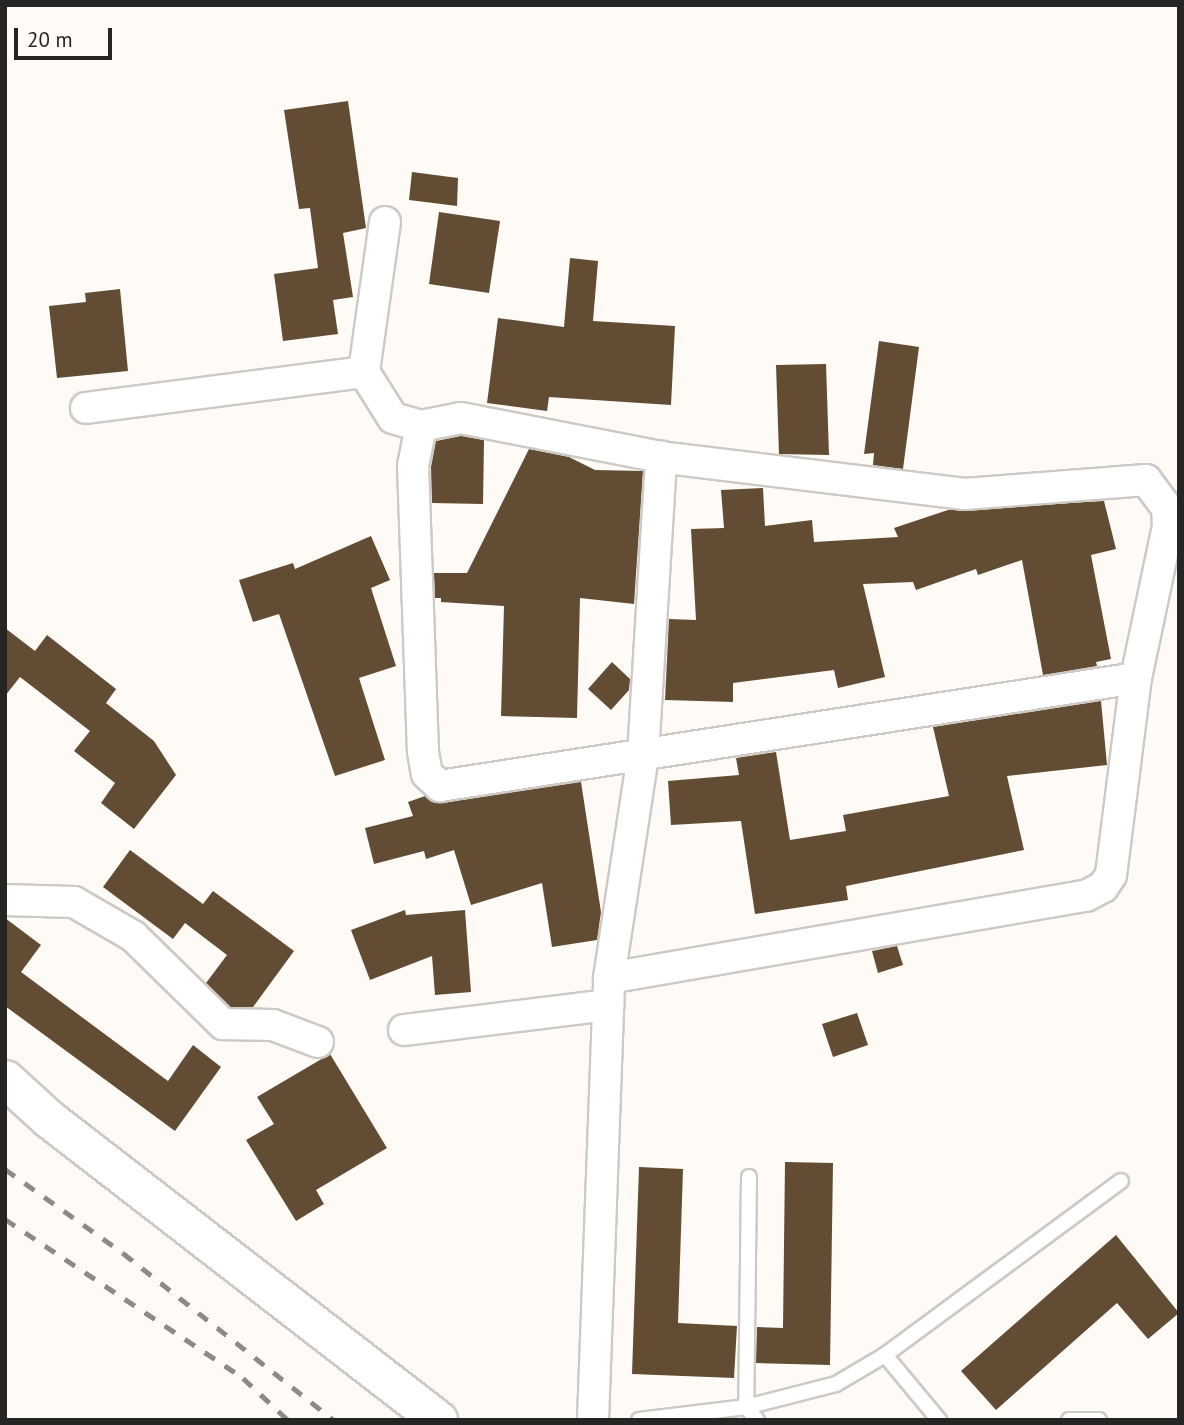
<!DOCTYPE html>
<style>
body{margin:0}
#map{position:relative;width:1184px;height:1425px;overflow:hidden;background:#fefaf6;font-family:"PT Sans",sans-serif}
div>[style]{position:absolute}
.building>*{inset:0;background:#624c34}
.roads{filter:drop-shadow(2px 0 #cdcac5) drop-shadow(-2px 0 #cdcac5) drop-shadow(0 2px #cdcac5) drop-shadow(0 -2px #cdcac5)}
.service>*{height:14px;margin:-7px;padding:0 7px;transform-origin:7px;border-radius:7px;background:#fff}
.minor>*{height:30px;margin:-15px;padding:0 15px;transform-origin:15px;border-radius:15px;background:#fff}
.tertiary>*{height:37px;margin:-18.5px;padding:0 18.5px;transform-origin:18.5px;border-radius:18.5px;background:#fff}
.rail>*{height:5px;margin-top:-2.5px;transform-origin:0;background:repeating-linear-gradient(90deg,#8c8986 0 12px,transparent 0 24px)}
span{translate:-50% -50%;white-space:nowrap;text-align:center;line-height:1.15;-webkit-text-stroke:7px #fefaf6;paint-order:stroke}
.frame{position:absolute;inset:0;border:7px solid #262523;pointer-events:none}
.scale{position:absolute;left:14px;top:28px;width:98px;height:32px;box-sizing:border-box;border:4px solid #262523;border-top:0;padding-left:9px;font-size:21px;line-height:24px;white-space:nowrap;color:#262523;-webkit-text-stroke:5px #fefaf6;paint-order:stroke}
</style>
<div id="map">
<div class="building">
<i style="clip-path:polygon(348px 101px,366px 228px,343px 233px,353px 297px,333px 300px,338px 334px,283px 341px,274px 274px,318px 268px,310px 208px,299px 209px,284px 110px)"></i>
<i style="clip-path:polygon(412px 172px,458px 178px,457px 206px,409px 200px)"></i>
<i style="clip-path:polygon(439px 212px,500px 221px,489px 293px,429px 284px)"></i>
<i style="clip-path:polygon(570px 258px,598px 261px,593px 321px,675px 326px,671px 405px,549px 397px,547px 411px,487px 403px,498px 318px,564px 327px)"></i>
<i style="clip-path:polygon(120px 289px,128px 371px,57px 378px,49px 306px,86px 302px,85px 293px)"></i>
<i style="clip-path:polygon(879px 341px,919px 347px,903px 469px,873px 465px,874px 453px,864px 454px)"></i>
<i style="clip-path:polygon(826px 364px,829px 455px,779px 454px,776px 365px)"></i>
<i style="clip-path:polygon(461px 436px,484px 440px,483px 504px,432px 503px,431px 467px,436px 441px)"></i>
<i style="clip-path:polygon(529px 449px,569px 457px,595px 470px,643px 471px,634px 604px,580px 598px,577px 718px,501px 716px,504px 606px,441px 602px,441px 598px,435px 598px,434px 573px,467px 573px)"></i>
<i style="clip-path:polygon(763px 488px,765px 526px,812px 520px,814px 542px,898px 537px,894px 528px,948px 510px,1104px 501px,1116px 549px,1091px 555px,1111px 659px,1096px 662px,1097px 666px,1043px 675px,1022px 560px,978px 575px,976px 569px,916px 590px,913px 582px,863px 584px,885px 677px,838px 688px,834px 670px,733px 683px,733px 702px,665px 700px,669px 619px,696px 620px,691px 529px,724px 528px,721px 490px)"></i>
<i style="clip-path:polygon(371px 536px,390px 580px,371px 588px,396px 666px,359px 678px,385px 760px,335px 776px,279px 614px,253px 622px,239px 580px,293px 563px,295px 569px)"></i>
<i style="clip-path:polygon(5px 628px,35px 651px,47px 635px,116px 689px,106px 703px,154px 741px,176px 775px,134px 829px,101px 803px,115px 783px,74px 751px,90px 731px,20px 677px,5px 696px)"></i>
<i style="clip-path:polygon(612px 662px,630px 679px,629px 690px,611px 710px,588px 689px)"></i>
<i style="clip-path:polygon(1101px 701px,1107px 765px,1007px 776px,1024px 850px,846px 886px,848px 900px,755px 914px,741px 821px,671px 825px,668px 781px,739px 775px,736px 758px,776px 752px,790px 840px,846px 831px,843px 815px,949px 796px,933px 727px)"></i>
<i style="clip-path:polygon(581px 782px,601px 912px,597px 940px,552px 947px,542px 883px,471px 905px,454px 850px,426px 859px,424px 851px,374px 864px,365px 828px,413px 816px,408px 802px,425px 796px,443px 803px)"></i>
<i style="clip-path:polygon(130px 850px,203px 904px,213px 891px,294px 951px,253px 1007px,230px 1007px,206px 983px,227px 955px,185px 923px,173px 939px,103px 887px)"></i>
<i style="clip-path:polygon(405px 910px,406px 915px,465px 910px,471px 992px,435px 995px,432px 956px,370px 980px,351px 930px)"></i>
<i style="clip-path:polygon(5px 918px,41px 945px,21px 972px,168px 1081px,193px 1045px,221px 1067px,175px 1131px,5px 1006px)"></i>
<i style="clip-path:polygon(897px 946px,903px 965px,878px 973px,872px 951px)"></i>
<i style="clip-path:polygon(857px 1013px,868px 1045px,833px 1057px,822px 1024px)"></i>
<i style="clip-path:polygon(330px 1054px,387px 1148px,316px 1190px,324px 1204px,296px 1221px,246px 1140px,274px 1124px,257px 1097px)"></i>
<i style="clip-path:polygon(785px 1162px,833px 1163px,830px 1365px,756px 1363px,757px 1327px,783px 1328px)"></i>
<i style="clip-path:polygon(639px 1167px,683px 1169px,678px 1323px,737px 1326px,734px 1378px,632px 1374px)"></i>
<i style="clip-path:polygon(1116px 1235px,1179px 1313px,1148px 1339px,1117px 1303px,996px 1410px,961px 1371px)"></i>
</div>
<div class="roads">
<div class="service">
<i style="left:749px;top:1177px;width:230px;rotate:90.7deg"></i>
<i style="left:746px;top:1407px;width:17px;rotate:50deg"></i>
<i style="left:885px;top:1355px;width:85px;rotate:50.3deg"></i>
<i style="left:639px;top:1420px;width:108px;rotate:-6.9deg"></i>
<i style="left:746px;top:1407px;width:93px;rotate:-14.3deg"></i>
<i style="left:836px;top:1384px;width:57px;rotate:-30.6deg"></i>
<i style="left:885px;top:1355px;width:293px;rotate:-36.4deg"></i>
<i style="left:1069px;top:1420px;width:30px"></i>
</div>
<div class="minor">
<i style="left:385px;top:222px;width:151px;rotate:98deg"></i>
<i style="left:364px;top:372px;width:54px;rotate:57.8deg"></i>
<i style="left:393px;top:418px;width:29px;rotate:16deg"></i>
<i style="left:86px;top:408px;width:280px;rotate:-7.4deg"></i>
<i style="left:5px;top:900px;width:69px;rotate:1.7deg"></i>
<i style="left:74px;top:902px;width:68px;rotate:30deg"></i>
<i style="left:133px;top:936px;width:126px;rotate:44.4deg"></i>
<i style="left:223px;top:1024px;width:50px;rotate:1.1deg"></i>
<i style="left:273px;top:1025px;width:48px;rotate:20.7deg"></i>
<i style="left:609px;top:978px;width:226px;rotate:-81.3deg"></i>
<i style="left:643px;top:755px;width:299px;rotate:-86.5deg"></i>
<i style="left:404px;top:1030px;width:206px;rotate:-7deg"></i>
<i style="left:593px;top:1420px;width:442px;rotate:-87.9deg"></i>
<i style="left:609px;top:978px;width:484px;rotate:-9.8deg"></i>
<i style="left:1086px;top:896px;width:19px;rotate:-28deg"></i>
<i style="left:1103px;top:887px;width:14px;rotate:-56deg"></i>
<i style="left:1111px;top:875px;width:199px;rotate:-82.8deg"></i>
<i style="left:1136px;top:678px;width:155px;rotate:-78.1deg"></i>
<i style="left:1168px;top:526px;width:18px;rotate:-93deg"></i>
<i style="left:1167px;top:508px;width:35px;rotate:-127deg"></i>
<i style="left:1146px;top:480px;width:182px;rotate:175.6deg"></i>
<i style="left:965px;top:494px;width:306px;rotate:-173.1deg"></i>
<i style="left:661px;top:457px;width:204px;rotate:-169deg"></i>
<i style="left:461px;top:418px;width:41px;rotate:168.7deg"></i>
<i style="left:421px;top:426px;width:41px;rotate:101.3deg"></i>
<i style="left:413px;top:466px;width:286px;rotate:88deg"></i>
<i style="left:423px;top:752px;width:22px;rotate:80deg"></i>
<i style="left:427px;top:774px;width:18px;rotate:43deg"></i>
<i style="left:440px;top:786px;width:704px;rotate:-8.82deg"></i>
</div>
<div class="tertiary">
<i style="left:5px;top:1079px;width:59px;rotate:42.3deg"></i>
<i style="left:49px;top:1119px;width:492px;rotate:37.7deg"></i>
</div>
</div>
<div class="rail">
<i style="left:5px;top:1169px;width:145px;rotate:35.4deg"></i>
<i style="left:123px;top:1253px;width:269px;rotate:38.4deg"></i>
<i style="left:5px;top:1219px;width:286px;rotate:33.7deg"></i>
<i style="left:243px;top:1378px;width:62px;rotate:43deg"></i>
</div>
<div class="frame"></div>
<div class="scale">20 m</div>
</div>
